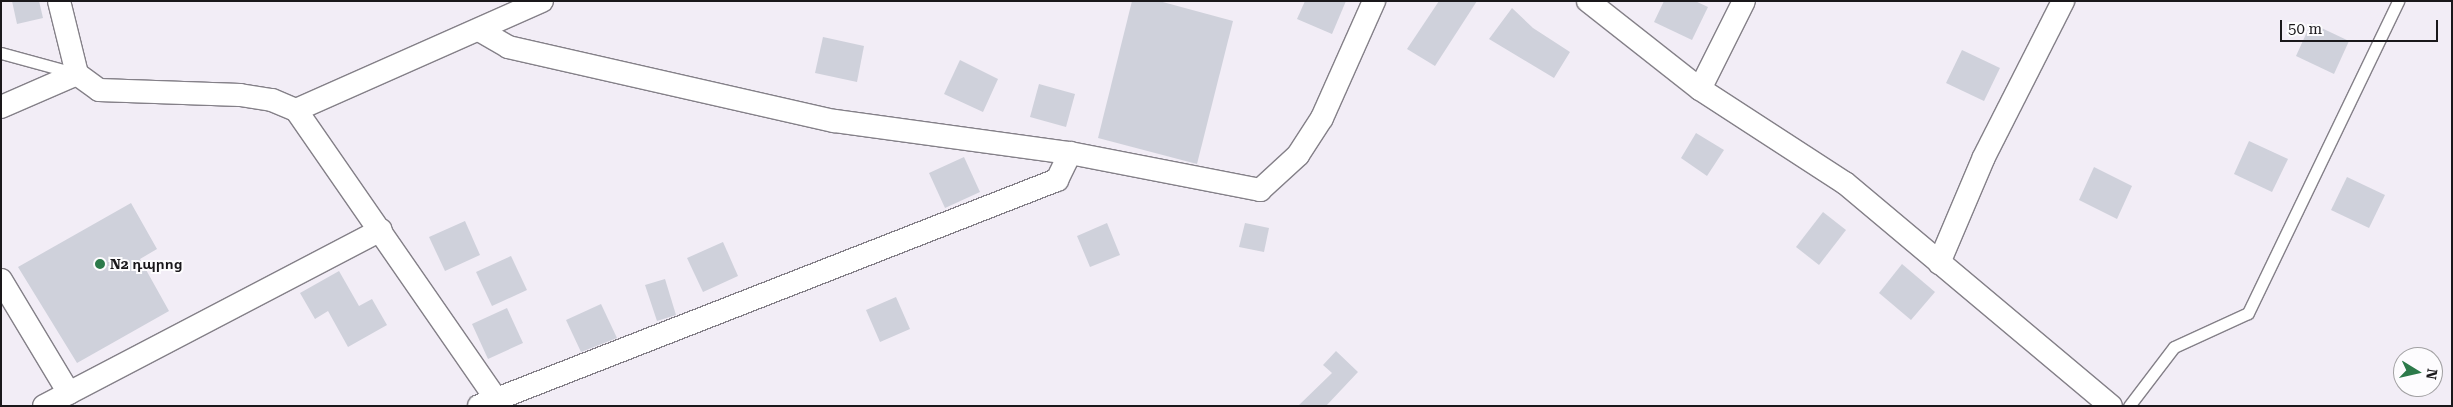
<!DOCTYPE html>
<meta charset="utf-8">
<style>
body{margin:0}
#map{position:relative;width:2453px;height:407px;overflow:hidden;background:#f2edf6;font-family:"Roboto Serif","Noto Sans Armenian",serif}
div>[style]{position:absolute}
.building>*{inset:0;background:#cfd1db}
.roads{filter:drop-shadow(1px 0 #848088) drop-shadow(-1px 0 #848088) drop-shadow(0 1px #848088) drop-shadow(0 -1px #848088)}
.service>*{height:11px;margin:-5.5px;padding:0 5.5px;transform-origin:5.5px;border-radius:5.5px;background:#fff}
.minor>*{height:22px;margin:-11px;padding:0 11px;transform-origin:11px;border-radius:11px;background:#fff}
.dots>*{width:14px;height:14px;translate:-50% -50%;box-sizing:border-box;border:2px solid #fdfcfe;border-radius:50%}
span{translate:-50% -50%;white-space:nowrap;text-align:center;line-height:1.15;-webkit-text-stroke:4px #fdfcfe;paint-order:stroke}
.poi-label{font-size:14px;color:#1a181b;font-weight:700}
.left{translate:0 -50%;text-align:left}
.frame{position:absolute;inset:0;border:2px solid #1a181b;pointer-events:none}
.north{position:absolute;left:2393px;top:347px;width:50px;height:50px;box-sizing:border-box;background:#fdfcfe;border:1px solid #a2a1a3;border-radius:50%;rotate:99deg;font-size:14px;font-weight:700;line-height:20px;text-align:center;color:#1a181b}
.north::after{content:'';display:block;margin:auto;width:18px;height:22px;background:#2c7a4a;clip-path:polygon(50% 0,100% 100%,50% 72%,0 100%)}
.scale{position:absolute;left:2280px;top:20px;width:158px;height:22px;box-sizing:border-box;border:2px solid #1a181b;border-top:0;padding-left:6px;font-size:15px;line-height:18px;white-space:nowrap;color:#1a181b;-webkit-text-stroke:4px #fdfcfe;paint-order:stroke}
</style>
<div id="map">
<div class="building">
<i style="clip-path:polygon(12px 1px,39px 1px,43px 18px,17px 24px)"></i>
<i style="clip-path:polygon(1132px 1px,1159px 1px,1233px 21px,1197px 164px,1098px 138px)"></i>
<i style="clip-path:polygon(1305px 1px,1346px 1px,1332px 34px,1297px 19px)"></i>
<i style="clip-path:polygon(1439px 1px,1477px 1px,1435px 66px,1407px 49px)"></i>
<i style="clip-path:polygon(1664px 1px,1695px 1px,1708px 7px,1692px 40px,1654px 22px)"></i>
<i style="clip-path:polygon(1512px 8px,1533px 28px,1570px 52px,1554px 78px,1489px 39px)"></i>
<i style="clip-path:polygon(2311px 23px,2349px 41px,2334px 74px,2296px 56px)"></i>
<i style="clip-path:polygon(823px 37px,864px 46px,857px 82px,815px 73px)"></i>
<i style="clip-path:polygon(1962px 50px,2000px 68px,1984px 101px,1946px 83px)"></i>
<i style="clip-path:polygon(960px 60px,998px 79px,983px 112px,944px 94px)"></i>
<i style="clip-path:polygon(1039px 84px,1075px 94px,1066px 127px,1030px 117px)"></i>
<i style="clip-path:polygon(1696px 133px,1724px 150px,1707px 176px,1681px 158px)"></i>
<i style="clip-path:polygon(2249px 141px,2288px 159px,2272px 192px,2234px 174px)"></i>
<i style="clip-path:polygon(964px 157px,980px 192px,945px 208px,929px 173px)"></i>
<i style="clip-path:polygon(2094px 167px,2132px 186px,2117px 219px,2079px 200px)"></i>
<i style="clip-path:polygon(2347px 177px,2385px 195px,2369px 228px,2331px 210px)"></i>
<i style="clip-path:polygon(131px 203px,157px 249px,140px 259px,169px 311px,77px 363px,18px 267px)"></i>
<i style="clip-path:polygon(1823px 212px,1846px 230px,1819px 265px,1796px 247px)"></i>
<i style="clip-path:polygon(465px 221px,480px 255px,445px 271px,429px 237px)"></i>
<i style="clip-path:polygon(1107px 223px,1120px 255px,1090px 267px,1077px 236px)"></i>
<i style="clip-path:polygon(1245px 223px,1269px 228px,1264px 252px,1239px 247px)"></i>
<i style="clip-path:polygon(723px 242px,738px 276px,703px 292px,687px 258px)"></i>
<i style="clip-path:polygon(511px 256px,527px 290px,492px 306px,476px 272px)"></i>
<i style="clip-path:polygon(1902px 264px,1935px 292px,1911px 320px,1879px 293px)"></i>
<i style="clip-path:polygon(339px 271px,359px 306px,372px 299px,387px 325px,348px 347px,328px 311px,315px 319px,300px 293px)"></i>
<i style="clip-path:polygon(665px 279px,676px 315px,657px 321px,645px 285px)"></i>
<i style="clip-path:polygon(896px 297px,910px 329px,880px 342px,866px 310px)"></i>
<i style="clip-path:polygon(601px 304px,617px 338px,581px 352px,566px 320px)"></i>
<i style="clip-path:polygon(507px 308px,523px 343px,488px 359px,472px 324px)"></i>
<i style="clip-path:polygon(1336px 351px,1358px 372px,1326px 406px,1298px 406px,1332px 373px,1323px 365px)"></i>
</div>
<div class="roads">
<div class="service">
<i style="left:1px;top:53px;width:76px;rotate:15.3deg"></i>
<i style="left:2129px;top:406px;width:74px;rotate:-52.7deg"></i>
<i style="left:2174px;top:347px;width:81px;rotate:-24.7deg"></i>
<i style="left:2248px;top:313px;width:346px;rotate:-64.3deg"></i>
</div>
<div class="minor">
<i style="left:59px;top:1px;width:75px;rotate:76.1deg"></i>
<i style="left:1588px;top:1px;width:142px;rotate:38.2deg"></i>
<i style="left:1700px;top:89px;width:173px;rotate:33deg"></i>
<i style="left:1845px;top:183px;width:347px;rotate:40deg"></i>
<i style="left:479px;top:30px;width:34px;rotate:30deg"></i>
<i style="left:508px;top:47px;width:335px;rotate:12.8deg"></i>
<i style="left:835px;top:121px;width:237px;rotate:7.8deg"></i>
<i style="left:1070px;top:153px;width:194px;rotate:11deg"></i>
<i style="left:1260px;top:190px;width:52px;rotate:-42.6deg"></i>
<i style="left:1298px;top:155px;width:44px;rotate:-57deg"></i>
<i style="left:1322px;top:118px;width:128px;rotate:-66deg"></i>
<i style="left:77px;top:74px;width:27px;rotate:36deg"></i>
<i style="left:99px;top:90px;width:141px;rotate:2deg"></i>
<i style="left:240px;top:95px;width:32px;rotate:9deg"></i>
<i style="left:272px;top:100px;width:26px;rotate:23deg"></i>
<i style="left:296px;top:110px;width:360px;rotate:55.3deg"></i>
<i style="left:1700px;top:89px;width:98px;rotate:-63.4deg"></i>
<i style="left:1px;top:107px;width:83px;rotate:-23.5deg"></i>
<i style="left:296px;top:110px;width:269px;rotate:-23.9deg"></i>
<i style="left:1939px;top:263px;width:115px;rotate:-67deg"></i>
<i style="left:1984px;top:157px;width:175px;rotate:-63.1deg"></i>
<i style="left:1px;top:280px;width:132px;rotate:59deg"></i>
<i style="left:44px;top:406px;width:380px;rotate:-27.6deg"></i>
<i style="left:479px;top:406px;width:621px;rotate:-21.36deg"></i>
<i style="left:1057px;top:180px;width:30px;rotate:-64deg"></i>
</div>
</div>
<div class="dots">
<i style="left:100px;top:264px;background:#2c7a4a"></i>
</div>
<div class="poi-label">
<span class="left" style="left:110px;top:264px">N2 դպրոց</span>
</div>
<div class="frame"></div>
<div class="north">N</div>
<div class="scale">50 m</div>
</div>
